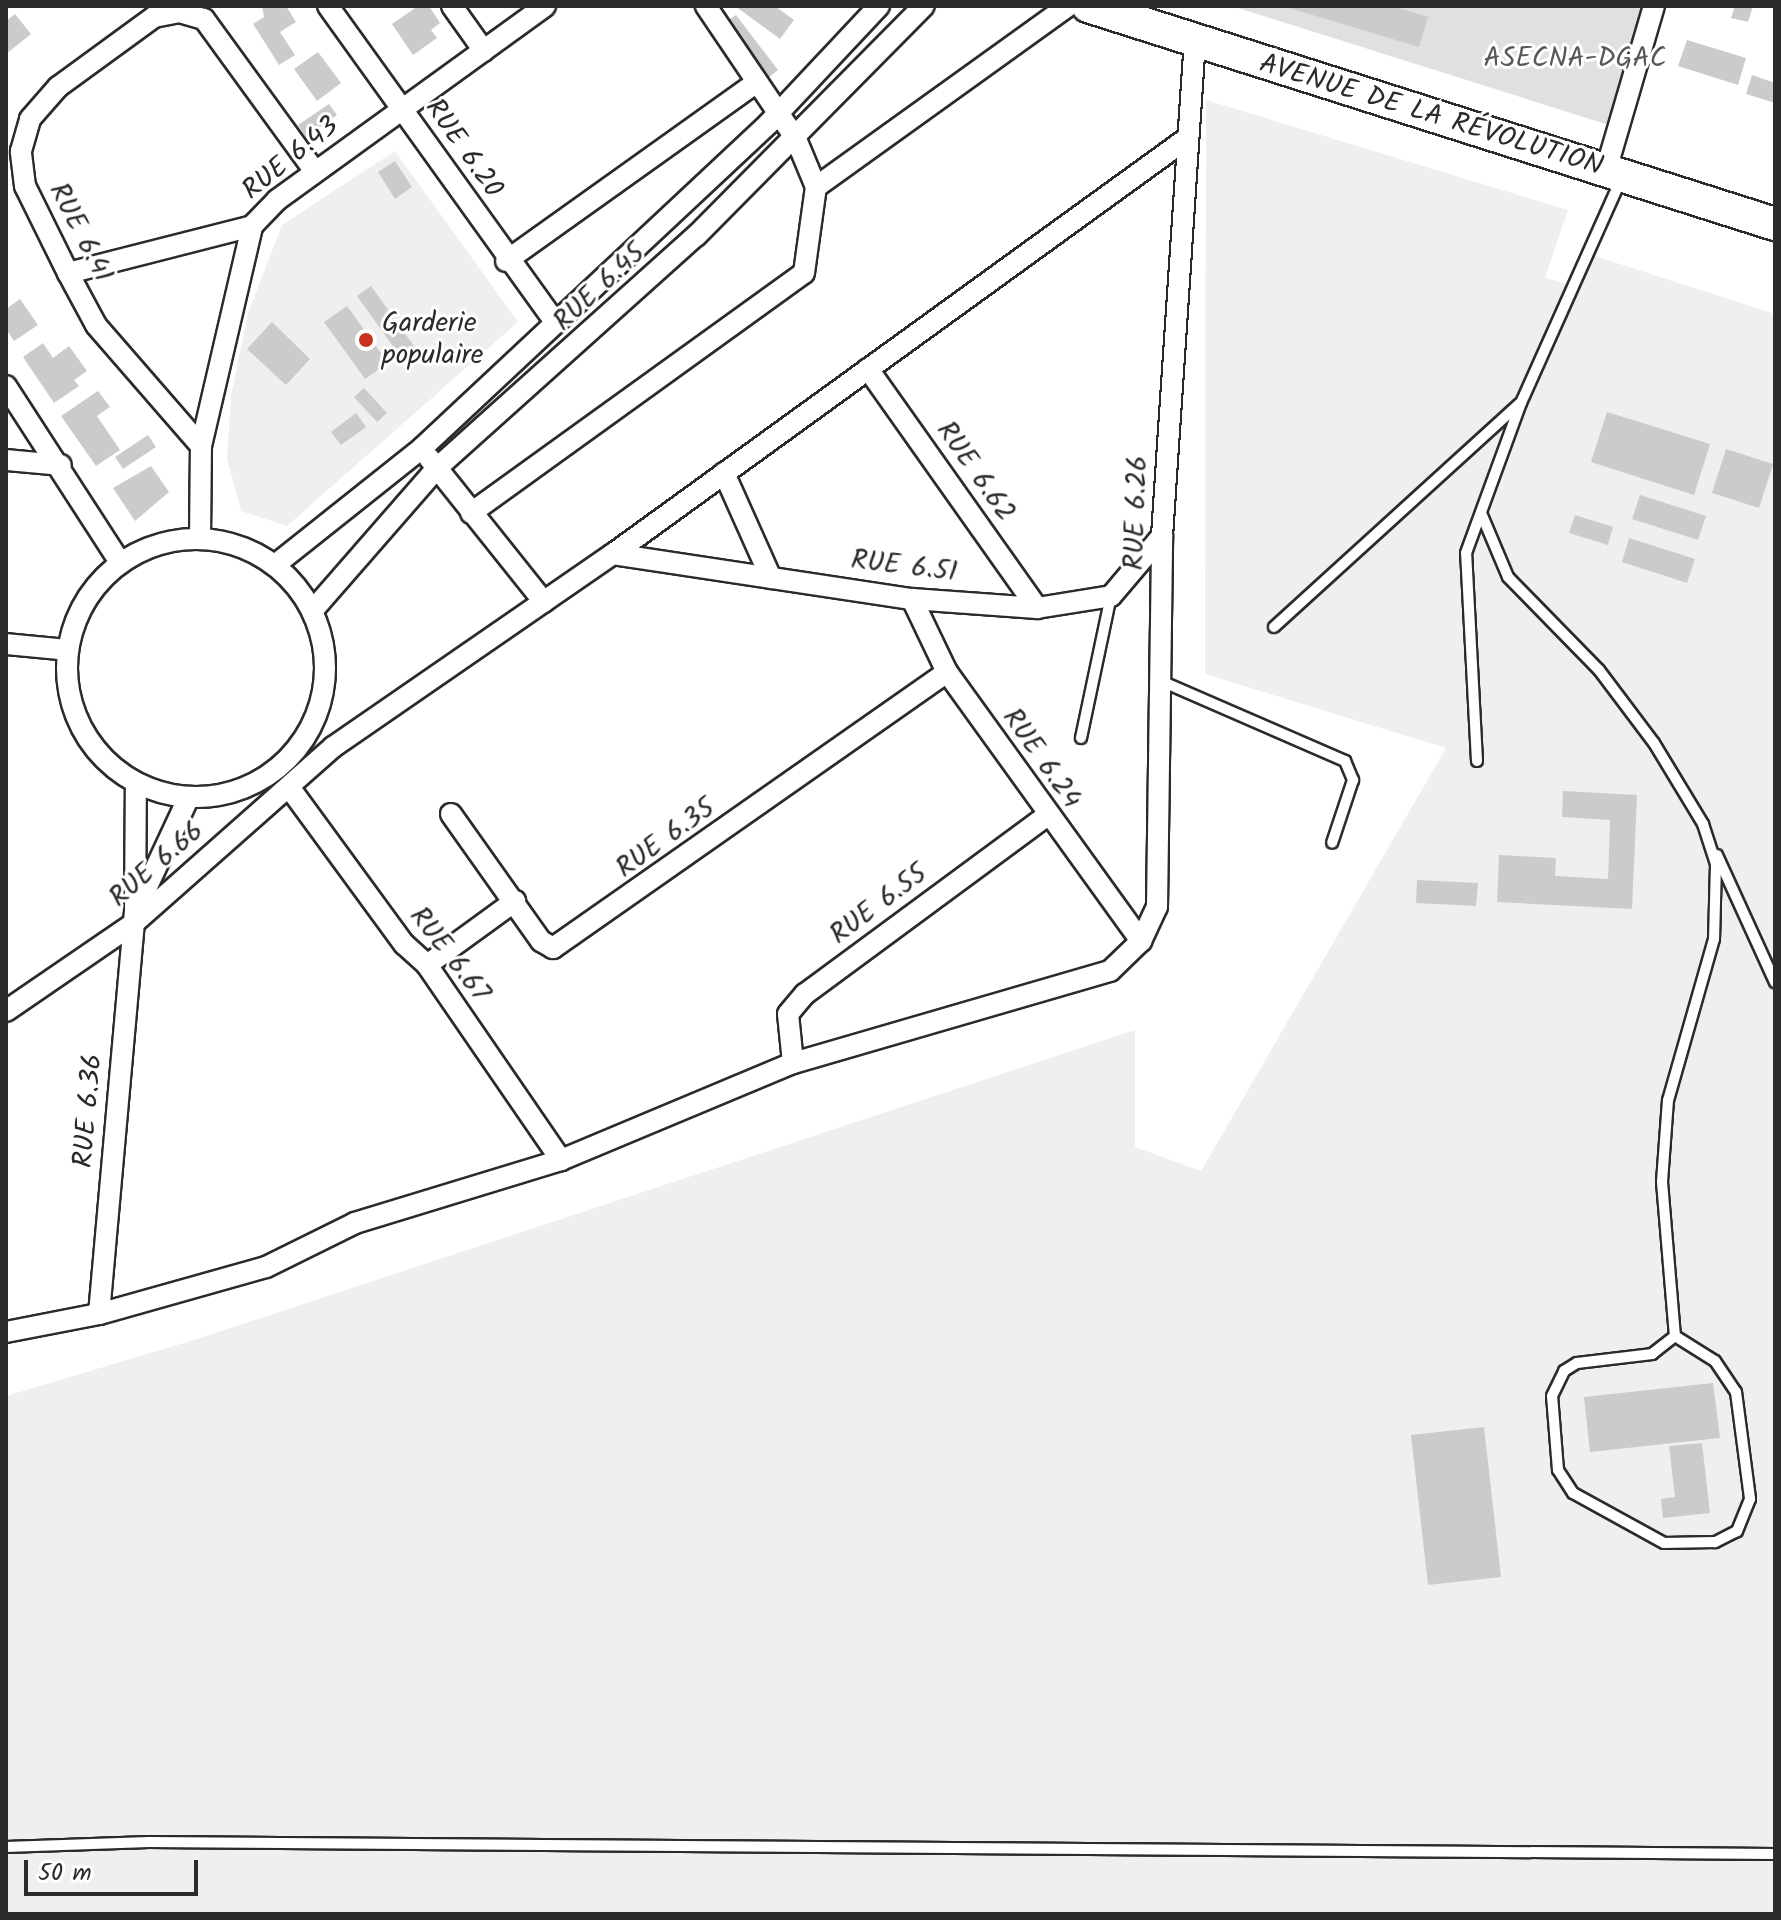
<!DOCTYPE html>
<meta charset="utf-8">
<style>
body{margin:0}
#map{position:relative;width:1781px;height:1920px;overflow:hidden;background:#fff;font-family:Kalam,sans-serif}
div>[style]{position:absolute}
.built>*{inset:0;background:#efefef}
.green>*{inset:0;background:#e0e0e0}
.building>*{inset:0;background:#cbcbcb}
.roads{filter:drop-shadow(2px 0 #2b2b2b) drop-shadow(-2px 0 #2b2b2b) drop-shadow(0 2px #2b2b2b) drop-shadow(0 -2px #2b2b2b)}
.lane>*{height:10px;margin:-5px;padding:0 5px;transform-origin:5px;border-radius:5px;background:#fff}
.street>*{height:20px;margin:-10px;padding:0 10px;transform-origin:10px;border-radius:10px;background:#fff}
.street>.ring{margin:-10px;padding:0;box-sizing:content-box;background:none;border:20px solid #fff;border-radius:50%}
.primary>*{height:32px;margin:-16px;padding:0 16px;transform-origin:16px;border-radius:16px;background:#fff}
.dots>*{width:22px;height:22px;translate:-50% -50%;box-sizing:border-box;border:4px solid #fff;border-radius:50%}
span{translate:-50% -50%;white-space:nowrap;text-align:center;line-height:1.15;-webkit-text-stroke:6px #fff;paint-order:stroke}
.park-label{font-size:28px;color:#585858}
.street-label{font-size:28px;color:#2b2b2b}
.poi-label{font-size:28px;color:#2b2b2b}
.left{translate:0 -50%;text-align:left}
.frame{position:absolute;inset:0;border:8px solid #2b2b2b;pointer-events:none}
.scale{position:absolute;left:24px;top:1860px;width:174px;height:36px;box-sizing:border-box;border:4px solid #2b2b2b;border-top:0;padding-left:10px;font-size:24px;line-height:28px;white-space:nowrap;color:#2b2b2b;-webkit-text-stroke:6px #fff;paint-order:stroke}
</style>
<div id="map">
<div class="built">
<i style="clip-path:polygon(1206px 100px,1568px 210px,1545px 278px,1579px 287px,1595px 256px,1775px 314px,1775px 1914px,6px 1914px,6px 1396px,194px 1340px,1135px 1030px,1135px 1147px,1201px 1171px,1446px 748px,1205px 674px)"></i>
<i style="clip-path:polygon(395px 151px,518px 322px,287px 526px,241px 511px,227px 459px,231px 396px,248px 313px,282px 225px)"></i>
</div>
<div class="green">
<i style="clip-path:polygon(1232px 6px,1643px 6px,1612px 126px)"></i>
</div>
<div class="building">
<i style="clip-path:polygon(262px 6px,286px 6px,296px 22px,280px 32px,295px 55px,279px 65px,253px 24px,264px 17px)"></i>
<i style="clip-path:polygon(418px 6px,429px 6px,440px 23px,431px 30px,437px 38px,413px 55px,392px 24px)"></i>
<i style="clip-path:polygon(735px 6px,775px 6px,794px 20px,780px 39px)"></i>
<i style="clip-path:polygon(1392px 6px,1428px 17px,1419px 47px,1286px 7px)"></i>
<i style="clip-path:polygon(1735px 6px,1753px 6px,1748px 22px,1731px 18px)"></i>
<i style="clip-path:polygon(15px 14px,31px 34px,6px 54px,6px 21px)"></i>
<i style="clip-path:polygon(736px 15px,778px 70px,768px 78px,726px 22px)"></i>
<i style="clip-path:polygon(1687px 40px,1746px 58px,1738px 85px,1678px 66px)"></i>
<i style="clip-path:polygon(318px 52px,341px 83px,317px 101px,294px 69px)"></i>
<i style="clip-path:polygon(1752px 75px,1775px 83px,1775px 103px,1746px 94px)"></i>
<i style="clip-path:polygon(329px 104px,337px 115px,306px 137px,298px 125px)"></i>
<i style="clip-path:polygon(395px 161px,412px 187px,395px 199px,378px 172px)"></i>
<i style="clip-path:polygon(371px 286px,416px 349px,402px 359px,357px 296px)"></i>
<i style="clip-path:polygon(20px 299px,38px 325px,14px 341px,6px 329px,6px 309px)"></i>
<i style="clip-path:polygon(347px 306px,388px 363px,365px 379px,324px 322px)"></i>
<i style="clip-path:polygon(272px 322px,310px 359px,286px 385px,247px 349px)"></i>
<i style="clip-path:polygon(43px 343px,53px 358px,69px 346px,87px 371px,74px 380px,79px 386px,54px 403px,23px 357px)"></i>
<i style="clip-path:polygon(364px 388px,387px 413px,377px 422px,354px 397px)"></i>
<i style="clip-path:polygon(98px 391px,110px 407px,97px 416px,120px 450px,96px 466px,61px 416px)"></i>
<i style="clip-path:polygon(1607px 412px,1710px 444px,1694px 495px,1591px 462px)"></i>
<i style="clip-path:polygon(356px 413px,366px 427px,341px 445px,331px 432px)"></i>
<i style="clip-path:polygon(148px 435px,156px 447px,123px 469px,115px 457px)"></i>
<i style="clip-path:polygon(1726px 449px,1773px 464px,1759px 508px,1712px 493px)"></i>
<i style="clip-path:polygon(151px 466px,169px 492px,135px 521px,113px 488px)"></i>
<i style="clip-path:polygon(1640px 495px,1706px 516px,1698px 540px,1632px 519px)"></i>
<i style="clip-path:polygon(1575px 515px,1613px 527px,1608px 545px,1569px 533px)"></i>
<i style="clip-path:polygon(1629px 538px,1695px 559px,1687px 583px,1622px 562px)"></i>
<i style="clip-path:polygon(1563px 791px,1637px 795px,1632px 909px,1497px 902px,1499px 855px,1556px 858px,1555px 876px,1608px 879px,1610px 820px,1562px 817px)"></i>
<i style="clip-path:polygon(1417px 880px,1478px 883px,1476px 906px,1416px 903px)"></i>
<i style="clip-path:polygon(1713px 1383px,1720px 1438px,1590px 1452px,1584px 1397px)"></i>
<i style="clip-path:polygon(1484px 1427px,1501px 1577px,1428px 1585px,1411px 1435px)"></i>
<i style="clip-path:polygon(1702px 1443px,1710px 1513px,1663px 1518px,1661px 1499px,1675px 1497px,1669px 1446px)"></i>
</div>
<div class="roads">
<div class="lane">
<i style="left:1481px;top:513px;width:69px;rotate:67.1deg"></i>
<i style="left:1508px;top:577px;width:130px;rotate:45.6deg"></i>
<i style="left:1599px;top:670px;width:91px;rotate:53deg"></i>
<i style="left:1654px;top:743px;width:95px;rotate:58.8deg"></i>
<i style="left:1703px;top:824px;width:42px;rotate:72deg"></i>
<i style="left:1716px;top:864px;width:75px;rotate:91.5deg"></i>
<i style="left:1714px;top:939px;width:167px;rotate:105.9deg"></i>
<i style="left:1668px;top:1100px;width:82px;rotate:94.2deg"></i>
<i style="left:1662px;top:1182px;width:155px;rotate:85.2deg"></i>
<i style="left:1675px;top:1336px;width:47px;rotate:32deg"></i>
<i style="left:1715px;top:1361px;width:37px;rotate:56deg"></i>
<i style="left:1736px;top:1392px;width:108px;rotate:82.5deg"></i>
<i style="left:1750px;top:1499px;width:35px;rotate:112deg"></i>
<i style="left:1737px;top:1531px;width:25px;rotate:153deg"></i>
<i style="left:1715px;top:1542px;width:51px;rotate:178.9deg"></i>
<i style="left:1664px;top:1543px;width:104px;rotate:-151.2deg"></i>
<i style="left:1573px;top:1493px;width:27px;rotate:-123deg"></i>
<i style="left:1558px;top:1470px;width:74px;rotate:-94.6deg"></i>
<i style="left:1552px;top:1396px;width:28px;rotate:-64deg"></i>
<i style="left:1564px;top:1371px;width:15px;rotate:-32deg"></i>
<i style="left:1577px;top:1363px;width:76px;rotate:-6.8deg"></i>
<i style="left:1652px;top:1354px;width:29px;rotate:-38deg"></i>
<i style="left:1274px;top:627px;width:331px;rotate:-42.3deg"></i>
<i style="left:1161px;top:681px;width:201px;rotate:23.5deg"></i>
<i style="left:1345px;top:761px;width:21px;rotate:67deg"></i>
<i style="left:1353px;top:780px;width:66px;rotate:108.4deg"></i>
<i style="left:1081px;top:738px;width:145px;rotate:-78.1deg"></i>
<i style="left:1477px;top:761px;width:208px;rotate:-93deg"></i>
<i style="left:1466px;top:553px;width:160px;rotate:-69.9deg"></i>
<i style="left:1521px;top:403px;width:245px;rotate:-65.9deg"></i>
<i style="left:1717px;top:855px;width:140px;rotate:65.5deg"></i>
<i style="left:6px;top:1847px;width:143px;rotate:-2deg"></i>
<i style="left:149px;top:1842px;width:1626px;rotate:0.42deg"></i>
</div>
<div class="street">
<i style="left:328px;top:6px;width:388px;rotate:54.3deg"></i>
<i style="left:452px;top:6px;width:55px;rotate:54.6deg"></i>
<i style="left:1606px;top:170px;width:171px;rotate:-73.7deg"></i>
<i style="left:816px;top:187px;width:310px;rotate:-35.7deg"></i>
<i style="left:506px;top:261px;width:308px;rotate:-35.5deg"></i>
<i style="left:68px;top:273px;width:190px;rotate:-14.3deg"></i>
<i style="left:868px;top:369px;width:293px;rotate:54.7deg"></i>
<i style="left:6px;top:386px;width:210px;rotate:57.1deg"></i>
<i style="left:201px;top:446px;width:160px;rotate:-131deg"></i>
<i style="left:96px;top:325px;width:59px;rotate:-118.3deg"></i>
<i style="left:68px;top:273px;width:97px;rotate:-116.3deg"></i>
<i style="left:25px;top:186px;width:35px;rotate:-97deg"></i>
<i style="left:21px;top:151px;width:33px;rotate:-74deg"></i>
<i style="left:30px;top:119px;width:43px;rotate:-48.8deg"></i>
<i style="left:58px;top:87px;width:119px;rotate:-36.1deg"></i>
<i style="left:154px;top:17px;width:25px;rotate:-11deg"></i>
<i style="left:179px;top:12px;width:26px;rotate:16deg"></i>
<i style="left:204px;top:19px;width:189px;rotate:54deg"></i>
<i style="left:429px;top:458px;width:184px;rotate:51.4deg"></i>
<i style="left:6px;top:460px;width:55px;rotate:5.2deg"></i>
<i style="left:724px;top:473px;width:115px;rotate:65.9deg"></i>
<i style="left:471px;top:513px;width:410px;rotate:-35.8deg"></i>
<i style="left:804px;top:273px;width:87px;rotate:-82.1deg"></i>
<i style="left:816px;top:187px;width:52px;rotate:-112.6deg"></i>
<i style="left:796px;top:139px;width:161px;rotate:-124.1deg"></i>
<i style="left:200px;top:538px;width:92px;rotate:-89.4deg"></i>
<i style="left:201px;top:446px;width:226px;rotate:-76.9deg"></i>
<i style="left:252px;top:226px;width:36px;rotate:-46deg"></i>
<i style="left:277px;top:200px;width:331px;rotate:-35.9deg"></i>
<i class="ring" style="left:67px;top:539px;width:238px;height:238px"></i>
<i style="left:613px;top:554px;width:302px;rotate:8.6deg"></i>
<i style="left:912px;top:599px;width:125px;rotate:4.1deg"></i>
<i style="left:1037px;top:608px;width:75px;rotate:-9.2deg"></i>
<i style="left:1111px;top:596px;width:79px;rotate:-49.6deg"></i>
<i style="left:275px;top:565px;width:188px;rotate:-38.5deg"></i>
<i style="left:422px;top:448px;width:475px;rotate:-43.1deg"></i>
<i style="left:769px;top:123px;width:161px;rotate:-46.8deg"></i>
<i style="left:912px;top:599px;width:81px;rotate:64.4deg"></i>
<i style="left:947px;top:672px;width:332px;rotate:54.2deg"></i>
<i style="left:314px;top:609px;width:187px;rotate:-48.9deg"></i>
<i style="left:437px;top:468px;width:348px;rotate:-41.9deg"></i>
<i style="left:696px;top:236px;width:324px;rotate:-45.3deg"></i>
<i style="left:6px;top:644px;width:62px;rotate:5.5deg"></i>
<i style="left:289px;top:787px;width:195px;rotate:53.8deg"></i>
<i style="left:404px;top:944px;width:31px;rotate:42deg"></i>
<i style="left:427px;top:965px;width:237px;rotate:55.5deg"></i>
<i style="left:451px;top:814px;width:156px;rotate:54.7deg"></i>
<i style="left:541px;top:941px;width:14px;rotate:30deg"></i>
<i style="left:553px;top:948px;width:481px;rotate:-35deg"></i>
<i style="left:138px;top:906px;width:118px;rotate:-65deg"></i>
<i style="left:427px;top:965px;width:109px;rotate:-36deg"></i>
<i style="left:6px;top:1011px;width:154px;rotate:-34.4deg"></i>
<i style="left:133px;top:924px;width:267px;rotate:-41.5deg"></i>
<i style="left:333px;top:747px;width:340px;rotate:-34.6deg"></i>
<i style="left:613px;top:554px;width:707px;rotate:-35.91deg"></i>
<i style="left:793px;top:1063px;width:49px;rotate:-95.8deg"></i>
<i style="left:788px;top:1014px;width:26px;rotate:-50deg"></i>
<i style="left:805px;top:994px;width:300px;rotate:-36.4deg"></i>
<i style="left:99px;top:1314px;width:403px;rotate:-84.9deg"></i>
<i style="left:135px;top:913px;width:128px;rotate:-89.6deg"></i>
<i style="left:6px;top:1332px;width:95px;rotate:-11deg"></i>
<i style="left:99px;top:1314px;width:173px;rotate:-15.7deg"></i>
<i style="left:266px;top:1267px;width:99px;rotate:-26.3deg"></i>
<i style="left:355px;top:1223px;width:215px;rotate:-17deg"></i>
<i style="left:561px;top:1160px;width:251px;rotate:-22.7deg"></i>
<i style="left:793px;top:1063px;width:330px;rotate:-16.2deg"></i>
<i style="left:1110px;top:971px;width:43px;rotate:-44.1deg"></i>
<i style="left:1141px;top:941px;width:38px;rotate:-65deg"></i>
<i style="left:1157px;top:907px;width:371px;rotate:-89.2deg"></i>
<i style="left:1162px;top:536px;width:495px;rotate:-86.2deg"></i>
</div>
<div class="primary">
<i style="left:1088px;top:6px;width:721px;rotate:17.61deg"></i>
</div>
</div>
<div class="dots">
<i style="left:366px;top:340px;background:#c8321e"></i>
</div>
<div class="park-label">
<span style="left:1575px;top:59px">ASECNA-DGAC</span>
</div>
<div class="street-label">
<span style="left:1431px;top:116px;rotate:17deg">AVENUE DE LA RÉVOLUTION</span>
<span style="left:463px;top:149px;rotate:55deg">RUE 6.20</span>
<span style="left:291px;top:159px;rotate:-39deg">RUE 6.43</span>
<span style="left:80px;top:233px;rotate:63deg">RUE 6.41</span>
<span style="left:600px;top:288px;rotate:-43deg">RUE 6.45</span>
<span style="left:975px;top:472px;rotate:55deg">RUE 6.62</span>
<span style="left:1137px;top:513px;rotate:-88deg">RUE 6.26</span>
<span style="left:904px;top:567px;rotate:7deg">RUE 6.51</span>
<span style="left:1041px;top:759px;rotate:55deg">RUE 6.24</span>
<span style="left:666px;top:839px;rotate:-36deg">RUE 6.35</span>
<span style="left:157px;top:865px;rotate:-41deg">RUE 6.66</span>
<span style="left:879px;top:905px;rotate:-37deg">RUE 6.55</span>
<span style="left:449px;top:955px;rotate:52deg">RUE 6.67</span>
<span style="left:89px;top:1111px;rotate:-85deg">RUE 6.36</span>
</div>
<div class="poi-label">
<span class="left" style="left:382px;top:340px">Garderie<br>populaire</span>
</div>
<div class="frame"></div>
<div class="scale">50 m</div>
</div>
